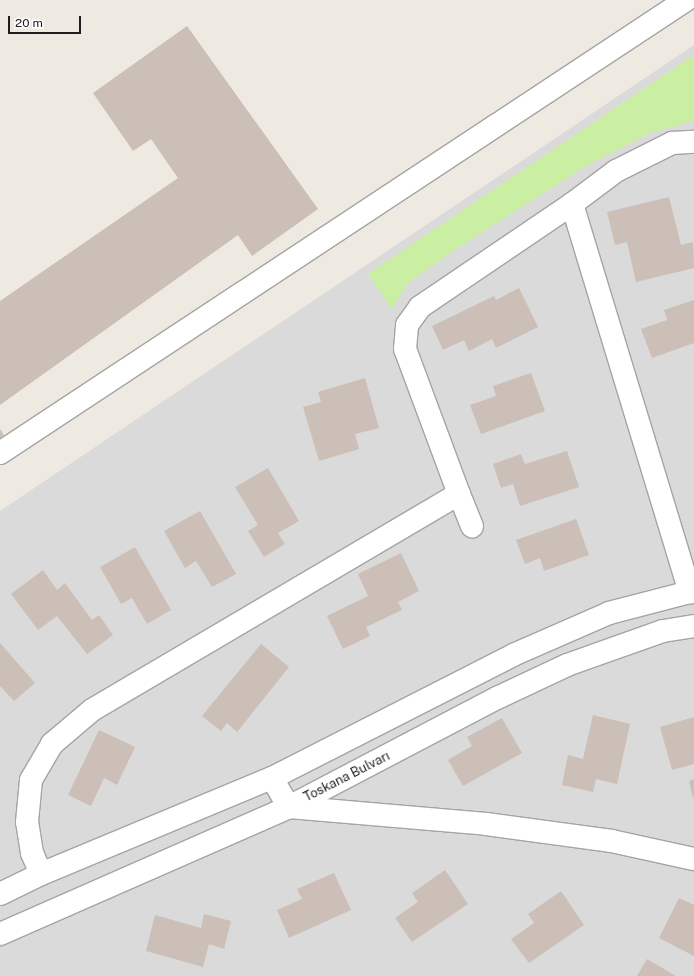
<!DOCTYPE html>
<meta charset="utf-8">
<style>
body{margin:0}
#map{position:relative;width:694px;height:976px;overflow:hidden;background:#efeae1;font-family:"Public Sans",sans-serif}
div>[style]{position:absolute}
.residential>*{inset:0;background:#dbdada}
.grass>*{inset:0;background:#cbefa2}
.building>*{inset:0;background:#cbbfb7}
.roads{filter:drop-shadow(1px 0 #a4a4a4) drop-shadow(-1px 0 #a4a4a4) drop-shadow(0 1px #a4a4a4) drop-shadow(0 -1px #a4a4a4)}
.minor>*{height:22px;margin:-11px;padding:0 11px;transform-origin:11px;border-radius:11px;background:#fff}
span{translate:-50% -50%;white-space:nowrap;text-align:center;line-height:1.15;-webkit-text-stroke:3px #fff;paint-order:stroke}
.street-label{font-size:13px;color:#1d1d1d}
.scale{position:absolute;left:8px;top:16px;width:73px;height:18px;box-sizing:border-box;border:2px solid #1d1d1d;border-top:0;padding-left:5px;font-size:12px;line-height:14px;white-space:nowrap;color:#1d1d1d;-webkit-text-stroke:3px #fff;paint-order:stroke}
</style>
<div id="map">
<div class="residential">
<i style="clip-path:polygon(694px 45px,694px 976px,0 976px,0 511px)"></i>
</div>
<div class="grass">
<i style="clip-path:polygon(694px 55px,694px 121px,650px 133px,586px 166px,459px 247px,408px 283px,392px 309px,368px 274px)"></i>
</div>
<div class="building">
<i style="clip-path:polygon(187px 26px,318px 209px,252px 256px,238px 235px,0 405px,0 301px,178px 178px,151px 139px,133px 151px,93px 93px)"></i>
<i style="clip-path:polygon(669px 197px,681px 245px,693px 242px,694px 268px,636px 282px,627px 242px,615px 245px,607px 212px)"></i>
<i style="clip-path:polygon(519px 288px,538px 327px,496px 348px,492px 339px,469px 351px,464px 340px,443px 350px,432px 326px,494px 296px,496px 300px)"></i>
<i style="clip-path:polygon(694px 300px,694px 343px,652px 358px,641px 329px,667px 320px,664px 310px)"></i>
<i style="clip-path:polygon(531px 373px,545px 411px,481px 434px,470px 405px,496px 396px,493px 386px)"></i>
<i style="clip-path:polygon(365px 378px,379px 428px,355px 434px,359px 449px,319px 461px,303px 407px,321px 402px,318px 392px)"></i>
<i style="clip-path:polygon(0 429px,4px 435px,0 438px)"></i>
<i style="clip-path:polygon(567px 451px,579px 487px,520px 506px,513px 484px,501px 488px,493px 464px,521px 454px,525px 464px)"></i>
<i style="clip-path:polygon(268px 468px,299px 521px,278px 533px,285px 544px,264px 557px,248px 531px,258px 525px,235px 487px)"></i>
<i style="clip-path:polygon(200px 511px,236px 574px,212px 587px,196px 561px,185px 568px,164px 531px)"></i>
<i style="clip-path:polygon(576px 519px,589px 555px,544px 571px,540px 558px,525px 564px,516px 540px)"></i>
<i style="clip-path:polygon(135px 547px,171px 610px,147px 624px,132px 598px,121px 604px,100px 567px)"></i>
<i style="clip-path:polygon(401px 553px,419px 591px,398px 602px,402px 610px,366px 627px,370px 636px,343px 649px,327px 616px,368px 596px,358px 574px)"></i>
<i style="clip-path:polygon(43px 570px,57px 590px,65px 583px,92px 620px,99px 615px,113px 635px,87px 654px,57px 616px,38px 630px,11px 594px)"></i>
<i style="clip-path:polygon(0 643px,35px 683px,14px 701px,0 686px)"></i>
<i style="clip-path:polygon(261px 644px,289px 667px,237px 732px,227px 723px,221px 731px,202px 716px)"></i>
<i style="clip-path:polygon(593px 715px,630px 724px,617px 784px,596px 779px,593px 792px,562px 785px,568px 755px,583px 759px)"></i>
<i style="clip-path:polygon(694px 717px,694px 764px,672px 770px,660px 727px)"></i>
<i style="clip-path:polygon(502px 718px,522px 753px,463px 786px,448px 760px,472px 746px,467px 737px)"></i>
<i style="clip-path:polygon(99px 730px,135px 747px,117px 785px,104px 778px,91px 806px,68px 795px)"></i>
<i style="clip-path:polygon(694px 779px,694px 797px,693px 798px,689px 781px)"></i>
<i style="clip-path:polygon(445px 870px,468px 904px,412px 942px,395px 918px,418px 902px,412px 893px)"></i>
<i style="clip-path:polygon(334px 873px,351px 910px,289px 938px,277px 910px,302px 899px,297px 889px)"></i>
<i style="clip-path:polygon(561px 891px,584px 925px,529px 963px,511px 939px,534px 923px,528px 914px)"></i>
<i style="clip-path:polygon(679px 898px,694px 905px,694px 956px,659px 938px)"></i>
<i style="clip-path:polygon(204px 914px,231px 921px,224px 949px,209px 944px,203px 967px,146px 951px,155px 915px,201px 928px)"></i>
<i style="clip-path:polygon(647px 959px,676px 976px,637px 976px)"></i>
</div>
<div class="roads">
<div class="minor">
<i style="left:572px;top:204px;width:55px;rotate:-36.9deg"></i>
<i style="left:616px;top:171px;width:63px;rotate:-26.6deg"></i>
<i style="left:672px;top:143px;width:22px;rotate:-3deg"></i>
<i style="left:0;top:453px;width:822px;rotate:-33.44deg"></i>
<i style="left:459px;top:494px;width:155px;rotate:-110.4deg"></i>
<i style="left:405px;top:349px;width:24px;rotate:-85deg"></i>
<i style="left:407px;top:325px;width:22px;rotate:-54deg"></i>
<i style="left:420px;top:307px;width:184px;rotate:-34.1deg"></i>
<i style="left:572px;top:204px;width:406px;rotate:73.1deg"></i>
<i style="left:272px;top:778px;width:34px;rotate:60deg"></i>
<i style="left:289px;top:807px;width:198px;rotate:4.9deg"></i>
<i style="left:486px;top:824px;width:127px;rotate:7.7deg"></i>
<i style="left:612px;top:841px;width:84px;rotate:12.4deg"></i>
<i style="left:41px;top:874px;width:23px;rotate:-113deg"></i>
<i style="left:32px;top:853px;width:31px;rotate:-99deg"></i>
<i style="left:27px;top:822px;width:42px;rotate:-84.6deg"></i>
<i style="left:31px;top:780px;width:42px;rotate:-59.7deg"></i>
<i style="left:52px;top:744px;width:52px;rotate:-40.4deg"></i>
<i style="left:92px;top:710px;width:426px;rotate:-30.5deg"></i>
<i style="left:459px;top:494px;width:35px;rotate:68deg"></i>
<i style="left:0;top:894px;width:46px;rotate:-26deg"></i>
<i style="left:41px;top:874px;width:250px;rotate:-22.6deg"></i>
<i style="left:272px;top:778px;width:271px;rotate:-27deg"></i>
<i style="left:513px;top:655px;width:105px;rotate:-23.6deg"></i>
<i style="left:609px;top:613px;width:88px;rotate:-14.5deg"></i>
<i style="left:0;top:934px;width:316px;rotate:-23.7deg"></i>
<i style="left:289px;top:807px;width:235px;rotate:-27.7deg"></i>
<i style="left:497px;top:698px;width:77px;rotate:-25.2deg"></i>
<i style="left:567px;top:665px;width:102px;rotate:-19.5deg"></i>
<i style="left:663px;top:631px;width:31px;rotate:-9deg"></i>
</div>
</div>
<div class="street-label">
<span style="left:347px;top:777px;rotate:-27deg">Toskana Bulvarı</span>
</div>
<div class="scale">20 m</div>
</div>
